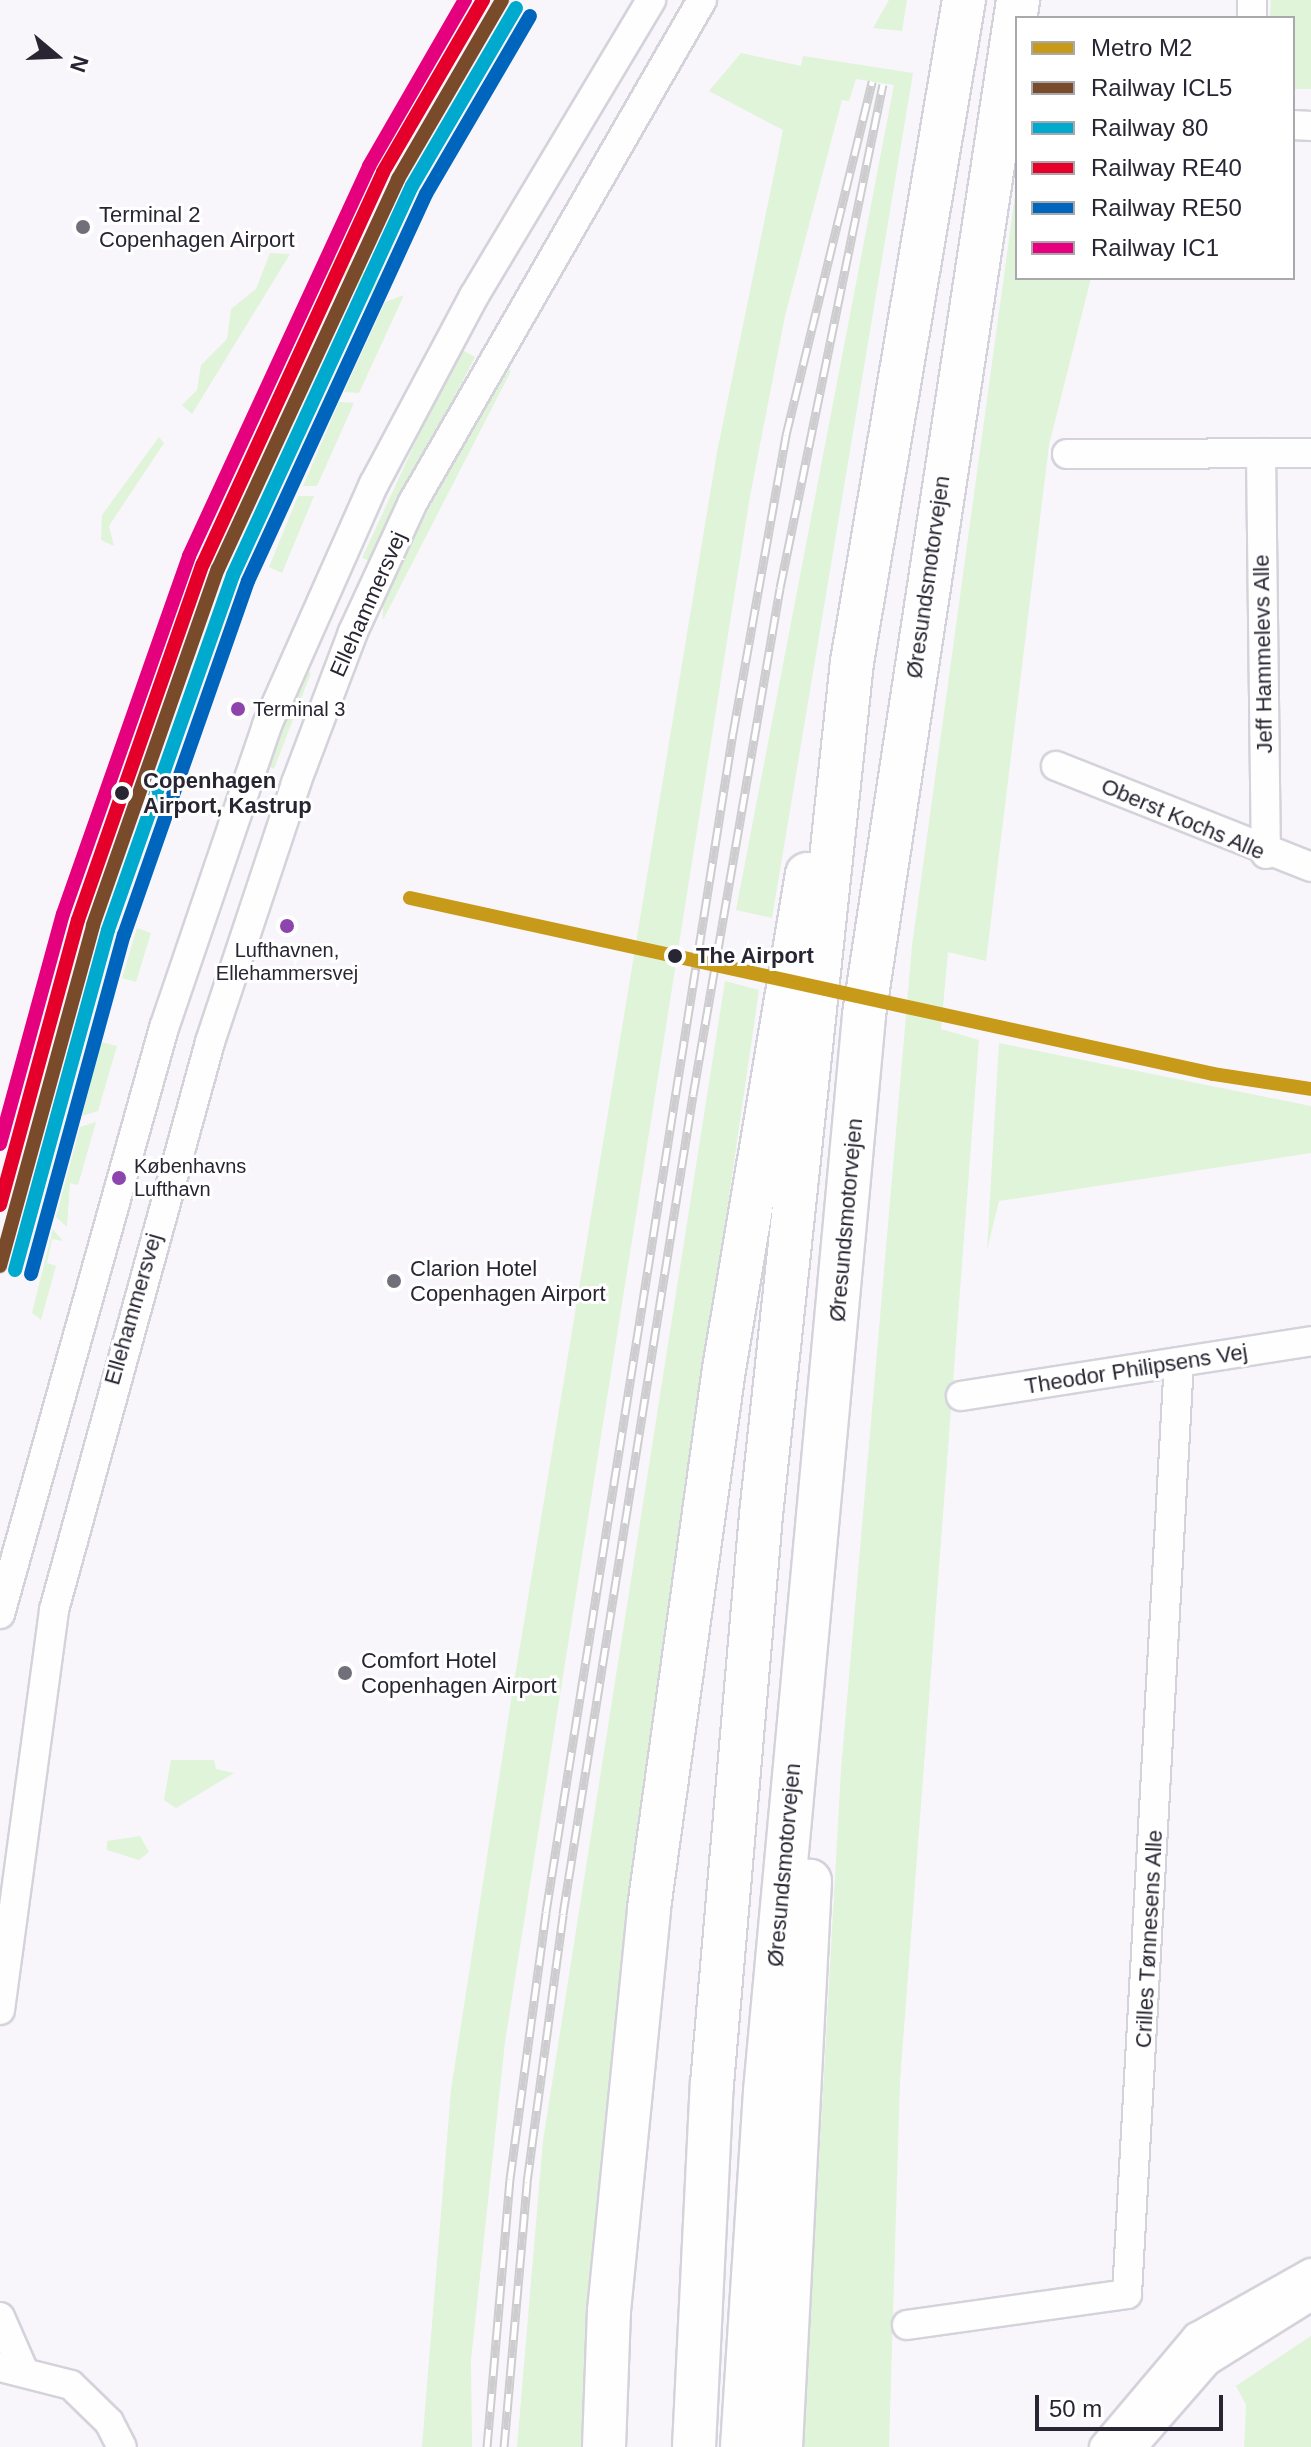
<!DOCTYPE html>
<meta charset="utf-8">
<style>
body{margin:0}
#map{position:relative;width:1311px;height:2447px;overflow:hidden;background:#f8f6fb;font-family:Helvetica,sans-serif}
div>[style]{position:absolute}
.green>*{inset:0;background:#dff4d8}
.roads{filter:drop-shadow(2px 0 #d4d2db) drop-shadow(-2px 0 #d4d2db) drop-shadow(0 2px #d4d2db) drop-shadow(0 -2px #d4d2db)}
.minor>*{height:28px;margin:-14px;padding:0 14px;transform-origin:14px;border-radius:14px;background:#fefefe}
.highway>*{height:42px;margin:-21px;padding:0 21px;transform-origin:21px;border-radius:21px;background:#fefefe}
.rail>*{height:9px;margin-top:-4.5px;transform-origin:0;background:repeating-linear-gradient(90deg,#fff 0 18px,#cdccce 0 36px);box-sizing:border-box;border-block:2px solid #cdccce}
.rail-1>*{height:14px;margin:-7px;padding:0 7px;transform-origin:7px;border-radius:7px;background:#7a4b2a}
.rail-2>*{height:14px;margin:-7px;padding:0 7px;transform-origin:7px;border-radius:7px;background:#00a9ce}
.rail-3>*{height:14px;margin:-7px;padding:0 7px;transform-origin:7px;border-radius:7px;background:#e4002b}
.rail-4>*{height:14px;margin:-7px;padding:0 7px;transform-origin:7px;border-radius:7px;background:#0065bd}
.rail-5>*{height:14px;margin:-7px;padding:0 7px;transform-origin:7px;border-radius:7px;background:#e5007d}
.metro-1>*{height:14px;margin:-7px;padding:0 7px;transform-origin:7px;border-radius:7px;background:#c89a19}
.dots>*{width:22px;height:22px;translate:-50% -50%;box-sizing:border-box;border:4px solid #fff;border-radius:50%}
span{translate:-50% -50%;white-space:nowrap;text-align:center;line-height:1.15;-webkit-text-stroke:6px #fff;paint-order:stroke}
.bus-label{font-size:20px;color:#292633}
.left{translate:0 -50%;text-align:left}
.poi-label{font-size:22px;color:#292633}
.street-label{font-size:22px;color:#292633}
.stop-label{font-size:22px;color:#292633;font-weight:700}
.legend{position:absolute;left:1015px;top:16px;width:280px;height:264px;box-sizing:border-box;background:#fff;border:2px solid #a9a8ad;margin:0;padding:10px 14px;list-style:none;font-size:24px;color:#292633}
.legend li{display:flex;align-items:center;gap:16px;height:40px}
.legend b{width:40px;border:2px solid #a9a8ad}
.north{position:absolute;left:16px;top:16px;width:80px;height:80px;-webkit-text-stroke:6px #fff;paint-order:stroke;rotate:109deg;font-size:22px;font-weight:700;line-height:32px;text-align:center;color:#292633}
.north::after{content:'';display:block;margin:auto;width:28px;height:36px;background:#292633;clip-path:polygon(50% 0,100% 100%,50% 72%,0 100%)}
.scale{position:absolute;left:1035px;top:2395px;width:188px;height:36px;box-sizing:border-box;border:4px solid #292633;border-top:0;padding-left:10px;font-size:24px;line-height:28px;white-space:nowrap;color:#292633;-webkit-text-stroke:6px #fff;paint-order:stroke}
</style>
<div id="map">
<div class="green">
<i style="clip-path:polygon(889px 0,907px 0,902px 31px,873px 28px)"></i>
<i style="clip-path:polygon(1271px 0,1311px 0,1311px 89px,1293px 89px,1293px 18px,1270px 18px)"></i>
<i style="clip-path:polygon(741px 53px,801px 66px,803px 56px,913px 73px,772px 918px,736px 910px,894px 85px,856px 79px,849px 101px,842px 100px,785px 316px,750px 496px,505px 2042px,471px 2360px,472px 2447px,422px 2447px,451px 2090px,511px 1701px,717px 452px,783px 130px,709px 91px)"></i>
<i style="clip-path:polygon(1017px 181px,1017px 278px,1091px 278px,1049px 445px,986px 961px,948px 952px,941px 1029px,979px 1040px,900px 2081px,889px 2447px,803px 2447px,841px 1770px,912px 946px)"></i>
<i style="clip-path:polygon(323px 252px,380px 280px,373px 297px,334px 268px,329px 277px,315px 270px)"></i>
<i style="clip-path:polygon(270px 253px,290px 254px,192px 414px,182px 405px,197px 390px,201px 365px,227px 339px,231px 309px,256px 289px)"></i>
<i style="clip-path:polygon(404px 295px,359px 393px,344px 392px,385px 302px)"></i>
<i style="clip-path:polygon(459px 348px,475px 357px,370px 561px,362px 558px)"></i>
<i style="clip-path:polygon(502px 366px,511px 371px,383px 620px,383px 598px)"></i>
<i style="clip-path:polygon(339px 402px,354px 403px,317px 486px,303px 486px)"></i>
<i style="clip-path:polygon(159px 437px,164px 443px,109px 526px,114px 546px,101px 540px,102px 515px)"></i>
<i style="clip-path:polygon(298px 496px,314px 496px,282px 573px,269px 567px)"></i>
<i style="clip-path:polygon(303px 670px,311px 673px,274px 769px,268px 766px)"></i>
<i style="clip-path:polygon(137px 928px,151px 933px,136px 982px,122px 978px)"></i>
<i style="clip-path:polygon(725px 981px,759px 990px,641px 1802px,584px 2447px,517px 2447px,543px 2141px)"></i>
<i style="clip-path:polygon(101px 1042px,117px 1046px,98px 1111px,82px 1116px)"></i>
<i style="clip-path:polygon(999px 1043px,1311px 1106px,1311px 1153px,999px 1201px,987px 1250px)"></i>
<i style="clip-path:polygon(96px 1122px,78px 1185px,70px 1183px,67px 1227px,56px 1217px,80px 1127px)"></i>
<i style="clip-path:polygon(53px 1229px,63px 1241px,52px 1239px,47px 1263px,56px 1266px,41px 1320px,32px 1313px)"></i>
<i style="clip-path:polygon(171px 1760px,214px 1760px,216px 1769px,234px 1773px,176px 1808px,164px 1800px)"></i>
<i style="clip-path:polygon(140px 1836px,149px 1852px,139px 1860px,107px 1850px,107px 1841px)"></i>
<i style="clip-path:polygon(1311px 2336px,1311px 2447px,1244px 2447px,1246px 2405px,1236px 2386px)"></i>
</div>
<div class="roads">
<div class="minor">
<i style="left:1252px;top:18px;width:18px;rotate:-90deg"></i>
<i style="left:1293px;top:125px;width:18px;rotate:3deg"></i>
<i style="left:1261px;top:453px;width:401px;rotate:89.3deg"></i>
<i style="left:1067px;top:454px;width:244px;rotate:-0.2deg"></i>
<i style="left:1056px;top:766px;width:274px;rotate:21.6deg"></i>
<i style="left:961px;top:1396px;width:354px;rotate:-8.9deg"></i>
<i style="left:0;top:1614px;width:609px;rotate:-74.37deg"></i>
<i style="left:164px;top:1028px;width:320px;rotate:-71.2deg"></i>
<i style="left:267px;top:725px;width:264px;rotate:-66.1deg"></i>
<i style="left:374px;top:484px;width:213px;rotate:-62deg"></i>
<i style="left:474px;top:296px;width:345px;rotate:-59.1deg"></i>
<i style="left:0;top:2010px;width:404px;rotate:-82.3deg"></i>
<i style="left:54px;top:1610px;width:589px;rotate:-74.64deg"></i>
<i style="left:210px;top:1042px;width:273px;rotate:-71.6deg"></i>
<i style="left:296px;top:783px;width:161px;rotate:-69.3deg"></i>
<i style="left:353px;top:632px;width:143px;rotate:-65.2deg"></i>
<i style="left:413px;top:502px;width:579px;rotate:-60.07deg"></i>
<i style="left:0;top:2317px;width:55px;rotate:66.3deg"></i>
<i style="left:907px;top:2325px;width:222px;rotate:-8deg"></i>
<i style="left:1127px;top:2294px;width:933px;rotate:-86.81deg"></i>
<i style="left:0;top:2367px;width:73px;rotate:14.2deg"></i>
<i style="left:71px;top:2385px;width:53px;rotate:44.2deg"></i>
<i style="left:109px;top:2422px;width:28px;rotate:63deg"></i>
<i style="left:1104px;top:2447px;width:144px;rotate:-49.8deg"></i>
<i style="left:1197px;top:2337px;width:131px;rotate:-29.3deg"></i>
<i style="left:1132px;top:2447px;width:114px;rotate:-48.9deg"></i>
<i style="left:1207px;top:2361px;width:123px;rotate:-32deg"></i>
</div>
<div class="highway">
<i style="left:604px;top:2447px;width:136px;rotate:-87.9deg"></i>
<i style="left:609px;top:2311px;width:405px;rotate:-84.3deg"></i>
<i style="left:649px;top:1908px;width:544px;rotate:-82.08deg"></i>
<i style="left:724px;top:1369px;width:502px;rotate:-80.48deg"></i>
<i style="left:694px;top:2447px;width:363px;rotate:-87.2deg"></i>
<i style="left:712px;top:2084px;width:571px;rotate:-85.08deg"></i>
<i style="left:761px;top:1515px;width:858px;rotate:-83.91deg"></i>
<i style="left:852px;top:662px;width:671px;rotate:-80.4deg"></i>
<i style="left:742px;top:2447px;width:357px;rotate:-86.3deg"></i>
<i style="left:765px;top:2091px;width:1081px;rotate:-84.74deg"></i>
<i style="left:864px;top:1015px;width:1027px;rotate:-81.37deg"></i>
<i style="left:781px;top:2447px;width:567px;rotate:-87.07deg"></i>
</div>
</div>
<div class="rail">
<i style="left:487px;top:2447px;width:269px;rotate:-85.1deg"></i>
<i style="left:510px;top:2179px;width:269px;rotate:-82.3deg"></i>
<i style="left:546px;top:1912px;width:1194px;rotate:-80.99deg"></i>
<i style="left:733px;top:733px;width:303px;rotate:-79.9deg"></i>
<i style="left:786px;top:435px;width:364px;rotate:-76.3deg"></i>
<i style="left:504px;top:2447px;width:266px;rotate:-85deg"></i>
<i style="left:527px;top:2182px;width:270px;rotate:-82.3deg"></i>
<i style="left:563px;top:1914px;width:829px;rotate:-80.98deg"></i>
<i style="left:693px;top:1095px;width:514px;rotate:-80.26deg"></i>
<i style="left:780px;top:588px;width:514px;rotate:-78.45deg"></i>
</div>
<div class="rail-1">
<i style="left:0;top:1266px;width:353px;rotate:-74.7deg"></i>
<i style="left:93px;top:925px;width:377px;rotate:-70.7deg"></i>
<i style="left:218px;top:569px;width:430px;rotate:-65.2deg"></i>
<i style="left:398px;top:179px;width:207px;rotate:-59.8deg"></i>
</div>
<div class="rail-2">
<i style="left:15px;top:1270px;width:352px;rotate:-74.7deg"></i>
<i style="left:108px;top:930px;width:376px;rotate:-70.6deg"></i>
<i style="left:233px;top:575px;width:428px;rotate:-65.3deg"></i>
<i style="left:412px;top:186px;width:206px;rotate:-59.7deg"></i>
</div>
<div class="rail-3">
<i style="left:0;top:1205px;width:295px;rotate:-74.7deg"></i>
<i style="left:78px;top:920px;width:377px;rotate:-70.7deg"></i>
<i style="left:203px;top:564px;width:431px;rotate:-65.3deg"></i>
<i style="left:383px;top:172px;width:199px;rotate:-59.8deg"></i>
</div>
<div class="rail-4">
<i style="left:31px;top:1274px;width:352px;rotate:-74.7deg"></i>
<i style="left:124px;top:935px;width:375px;rotate:-70.7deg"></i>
<i style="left:248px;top:581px;width:426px;rotate:-65.3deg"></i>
<i style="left:426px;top:194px;width:206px;rotate:-59.7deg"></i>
</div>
<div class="rail-5">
<i style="left:0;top:1144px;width:238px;rotate:-74.7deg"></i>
<i style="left:63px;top:914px;width:380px;rotate:-70.6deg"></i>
<i style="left:189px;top:556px;width:430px;rotate:-65.2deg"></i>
<i style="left:369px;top:166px;width:192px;rotate:-60deg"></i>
</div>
<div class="metro-1">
<i style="left:410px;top:898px;width:822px;rotate:12.36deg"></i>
<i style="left:1213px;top:1074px;width:99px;rotate:8.7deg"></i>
</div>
<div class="dots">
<i style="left:83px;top:227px;background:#716f79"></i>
<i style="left:238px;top:709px;background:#8e44ad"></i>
<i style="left:122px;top:793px;background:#292633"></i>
<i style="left:287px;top:926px;background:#8e44ad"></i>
<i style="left:675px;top:956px;background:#292633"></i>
<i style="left:119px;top:1178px;background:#8e44ad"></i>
<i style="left:394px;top:1281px;background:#716f79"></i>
<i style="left:345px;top:1673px;background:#716f79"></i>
</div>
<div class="bus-label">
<span class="left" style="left:253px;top:709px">Terminal 3</span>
<span style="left:287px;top:962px">Lufthavnen,<br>Ellehammersvej</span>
<span class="left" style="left:134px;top:1178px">Københavns<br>Lufthavn</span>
</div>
<div class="poi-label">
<span class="left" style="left:99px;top:227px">Terminal 2<br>Copenhagen Airport</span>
<span class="left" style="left:410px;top:1281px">Clarion Hotel<br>Copenhagen Airport</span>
<span class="left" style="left:361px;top:1673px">Comfort Hotel<br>Copenhagen Airport</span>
</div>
<div class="street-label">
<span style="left:928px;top:577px;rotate:-82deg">Øresundsmotorvejen</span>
<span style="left:368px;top:604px;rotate:-66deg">Ellehammersvej</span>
<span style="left:1263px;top:654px;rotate:-91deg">Jeff Hammelevs Alle</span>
<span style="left:1183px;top:819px;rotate:23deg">Oberst Kochs Alle</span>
<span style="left:846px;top:1220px;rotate:-85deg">Øresundsmotorvejen</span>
<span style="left:133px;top:1309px;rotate:-74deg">Ellehammersvej</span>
<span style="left:1136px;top:1369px;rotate:-9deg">Theodor Philipsens Vej</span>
<span style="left:784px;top:1865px;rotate:-85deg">Øresundsmotorvejen</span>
<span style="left:1149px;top:1939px;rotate:-87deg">Crilles Tønnesens Alle</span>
</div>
<div class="stop-label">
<span class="left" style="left:143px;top:793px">Copenhagen<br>Airport, Kastrup</span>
<span class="left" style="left:696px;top:956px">The Airport</span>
</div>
<ul class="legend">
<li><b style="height:10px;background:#c89a19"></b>Metro M2</li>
<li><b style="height:10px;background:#7a4b2a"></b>Railway ICL5</li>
<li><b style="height:10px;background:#00a9ce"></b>Railway 80</li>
<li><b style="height:10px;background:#e4002b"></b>Railway RE40</li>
<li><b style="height:10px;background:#0065bd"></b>Railway RE50</li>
<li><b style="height:10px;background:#e5007d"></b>Railway IC1</li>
</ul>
<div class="north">N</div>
<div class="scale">50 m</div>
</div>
